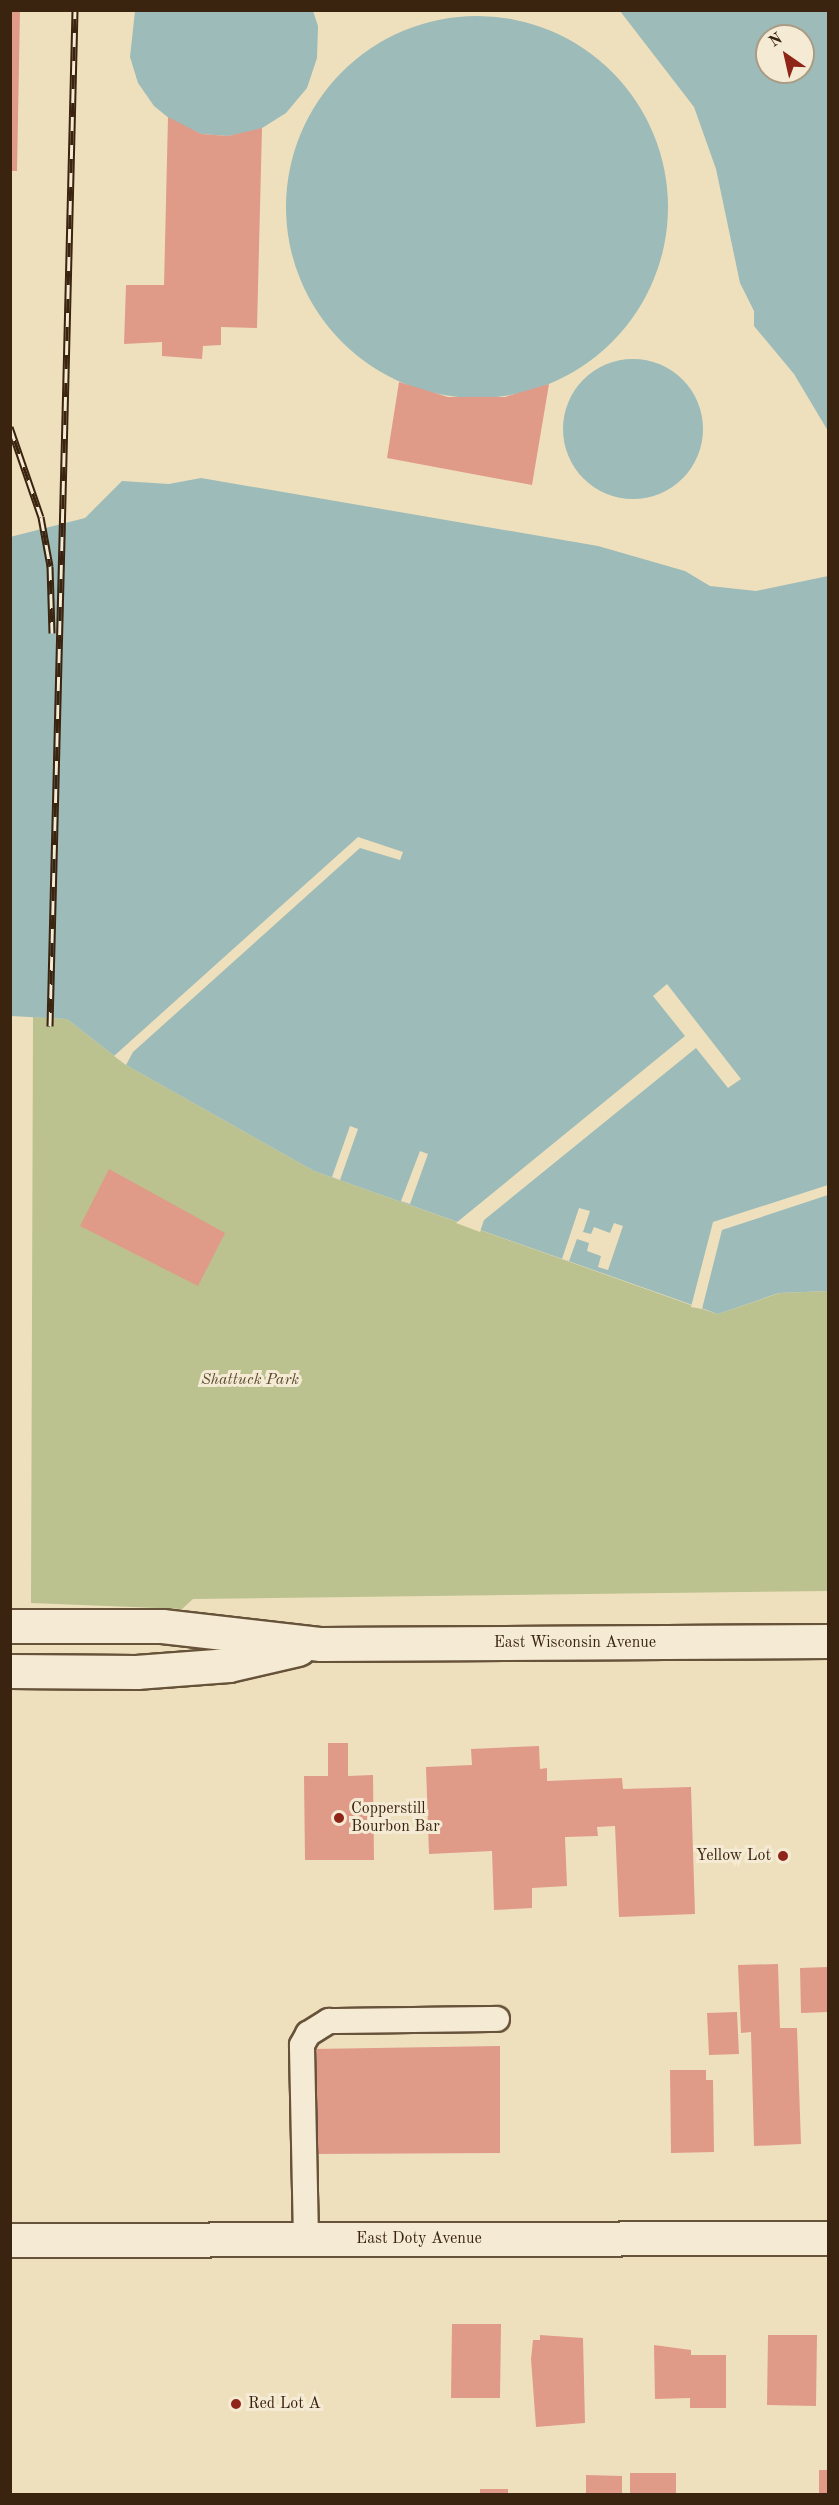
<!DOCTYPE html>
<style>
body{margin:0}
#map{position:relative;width:839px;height:2505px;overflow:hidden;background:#efe0bd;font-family:"Old Standard TT",serif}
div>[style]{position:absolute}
.green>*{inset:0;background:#bbc28f}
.water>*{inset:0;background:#9cbbb9}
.round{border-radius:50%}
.pier>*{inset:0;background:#efe0bd}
.building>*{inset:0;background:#e09a88}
.roads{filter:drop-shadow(2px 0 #67523a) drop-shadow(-2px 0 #67523a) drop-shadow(0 2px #67523a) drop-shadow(0 -2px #67523a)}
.lane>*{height:24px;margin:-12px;padding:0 12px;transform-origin:12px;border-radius:12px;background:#f5ebd4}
.street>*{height:33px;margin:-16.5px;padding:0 16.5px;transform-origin:16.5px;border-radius:16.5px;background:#f5ebd4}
.secondary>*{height:33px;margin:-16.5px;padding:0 16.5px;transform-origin:16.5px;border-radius:16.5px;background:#f5ebd4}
.rail>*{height:7px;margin-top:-3.5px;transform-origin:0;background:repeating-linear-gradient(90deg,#f5ebd4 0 14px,#3a230f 0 28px);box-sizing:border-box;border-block:2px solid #3a230f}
.dots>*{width:16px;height:16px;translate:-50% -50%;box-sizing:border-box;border:3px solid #f5ebd4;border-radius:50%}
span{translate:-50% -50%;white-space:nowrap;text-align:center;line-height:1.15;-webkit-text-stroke:6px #f5ebd4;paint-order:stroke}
.park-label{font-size:16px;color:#5a4b2f;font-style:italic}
.street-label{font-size:16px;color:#3a230f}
.poi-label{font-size:16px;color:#3a230f}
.left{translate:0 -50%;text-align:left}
.right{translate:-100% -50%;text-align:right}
.frame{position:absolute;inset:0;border:12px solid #3a230f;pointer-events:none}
.north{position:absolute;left:755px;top:24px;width:60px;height:60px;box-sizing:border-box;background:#f5ebd4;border:2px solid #aa9b85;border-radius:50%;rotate:326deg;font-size:16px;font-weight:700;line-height:24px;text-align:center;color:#3a230f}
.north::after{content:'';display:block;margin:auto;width:21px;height:27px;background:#8f2418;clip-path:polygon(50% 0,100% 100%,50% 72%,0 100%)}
</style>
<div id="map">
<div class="green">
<i style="clip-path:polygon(33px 1017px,67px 1019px,126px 1065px,314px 1171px,702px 1309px,718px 1314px,780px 1293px,828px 1291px,828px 1591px,193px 1599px,182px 1609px,31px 1603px)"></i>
</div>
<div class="water">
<i style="clip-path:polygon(135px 11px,313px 11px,318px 26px,317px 58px,307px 88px,286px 113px,259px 130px,228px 136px,201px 134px,175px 123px,154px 106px,138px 83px,130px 57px)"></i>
<i style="clip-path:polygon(evenodd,620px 11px,828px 11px,828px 431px,794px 374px,754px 326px,754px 311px,740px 283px,716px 169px,694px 107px,620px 11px,767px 36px,803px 36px,803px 72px,767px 72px,767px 36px)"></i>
<i class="round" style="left:286px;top:16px;width:382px;height:382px"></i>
<i class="round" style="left:563px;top:359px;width:140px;height:140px"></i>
<i style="clip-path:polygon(201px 478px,598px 546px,685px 571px,710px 586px,756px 591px,828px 576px,828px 1291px,779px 1293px,718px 1314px,314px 1171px,126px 1065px,67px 1019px,11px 1016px,10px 537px,85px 518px,122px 481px,169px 484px)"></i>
</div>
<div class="pier">
<i style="clip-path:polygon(358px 837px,403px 852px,400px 860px,360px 848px,133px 1052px,126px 1065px,114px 1056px)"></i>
<i style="clip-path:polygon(667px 984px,741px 1079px,728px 1088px,696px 1048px,484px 1220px,480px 1232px,456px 1223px,685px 1036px,653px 996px)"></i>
<i style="clip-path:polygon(350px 1126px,358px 1129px,340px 1180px,332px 1177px)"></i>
<i style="clip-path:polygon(420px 1151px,428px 1154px,410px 1204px,401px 1201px)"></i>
<i style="clip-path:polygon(828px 1185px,828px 1195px,722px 1230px,702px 1309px,691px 1307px,713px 1222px)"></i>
<i style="clip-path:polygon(579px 1208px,590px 1211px,583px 1232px,591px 1234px,594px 1227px,610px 1233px,614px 1223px,623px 1226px,608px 1270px,598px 1267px,601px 1256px,587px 1251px,589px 1243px,577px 1239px,569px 1261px,562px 1259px)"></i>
</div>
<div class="building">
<i style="clip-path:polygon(10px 10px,20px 10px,17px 171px,10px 171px)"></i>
<i style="clip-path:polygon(168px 117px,201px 134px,228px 136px,262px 128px,257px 328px,221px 327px,221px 345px,203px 346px,202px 359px,162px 356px,162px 342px,124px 344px,126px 285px,164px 285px)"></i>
<i style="clip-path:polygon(399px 382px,448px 397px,505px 397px,549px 384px,532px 485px,387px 458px)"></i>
<i style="clip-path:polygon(109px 1169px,225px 1233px,198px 1286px,80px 1226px)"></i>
<i style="clip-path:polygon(328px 1743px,348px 1743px,348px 1776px,373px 1775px,374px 1860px,305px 1860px,304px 1776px,328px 1776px)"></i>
<i style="clip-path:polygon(539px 1746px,540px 1769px,547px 1768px,547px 1781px,622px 1778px,623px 1789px,691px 1787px,695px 1914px,619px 1917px,615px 1826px,597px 1827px,598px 1836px,565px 1837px,567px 1886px,532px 1888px,532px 1908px,494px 1910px,492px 1851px,429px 1854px,426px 1767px,472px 1765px,471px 1749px)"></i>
<i style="clip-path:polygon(778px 1964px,780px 2028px,797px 2028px,801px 2144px,754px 2146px,751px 2032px,741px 2033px,738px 1965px)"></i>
<i style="clip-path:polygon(828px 1967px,828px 2012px,801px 2013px,800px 1968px)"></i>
<i style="clip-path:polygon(737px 2012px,739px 2054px,709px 2055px,707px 2013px)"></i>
<i style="clip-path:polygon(500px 2046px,500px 2153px,313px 2154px,312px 2049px)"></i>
<i style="clip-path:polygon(670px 2070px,706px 2070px,706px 2080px,713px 2080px,714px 2152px,671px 2153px)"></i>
<i style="clip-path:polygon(452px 2324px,501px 2324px,500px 2398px,451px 2398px)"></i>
<i style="clip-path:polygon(540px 2335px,583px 2338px,585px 2423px,536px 2427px,531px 2359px,533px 2340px,540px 2340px)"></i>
<i style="clip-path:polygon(768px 2335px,817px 2335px,816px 2406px,767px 2405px)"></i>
<i style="clip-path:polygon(654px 2345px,691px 2350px,691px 2355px,726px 2355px,726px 2408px,690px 2408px,690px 2398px,655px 2399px)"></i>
<i style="clip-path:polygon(819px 2470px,828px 2470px,828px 2494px,819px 2494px)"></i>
<i style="clip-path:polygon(630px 2473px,676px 2473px,676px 2494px,630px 2494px)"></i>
<i style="clip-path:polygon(586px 2475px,622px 2476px,622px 2494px,586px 2494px)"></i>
<i style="clip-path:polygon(480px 2489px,508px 2489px,508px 2494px,480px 2494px)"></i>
</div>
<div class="roads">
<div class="lane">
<i style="left:306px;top:2239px;width:194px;rotate:-91.2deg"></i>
<i style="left:302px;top:2045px;width:13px;rotate:-61deg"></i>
<i style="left:308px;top:2034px;width:25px;rotate:-32deg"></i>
<i style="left:329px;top:2021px;width:168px;rotate:-0.7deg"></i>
</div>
<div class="street">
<i style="left:10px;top:2240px;width:818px;rotate:-0.14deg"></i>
</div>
<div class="secondary">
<i style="left:10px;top:1626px;width:152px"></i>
<i style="left:162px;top:1626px;width:160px;rotate:6.5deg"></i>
<i style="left:321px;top:1644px;width:507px;rotate:-0.34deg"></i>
<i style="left:10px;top:1671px;width:126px;rotate:0.5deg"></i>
<i style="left:136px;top:1672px;width:93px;rotate:-4.3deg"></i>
<i style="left:229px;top:1665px;width:71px;rotate:-13.1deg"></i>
</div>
</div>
<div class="rail">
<i style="left:10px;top:427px;width:95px;rotate:71deg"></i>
<i style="left:41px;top:517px;width:50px;rotate:79.6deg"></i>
<i style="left:50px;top:566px;width:67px;rotate:88.3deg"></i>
<i style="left:50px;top:1026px;width:1016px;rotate:-88.59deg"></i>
</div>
<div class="dots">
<i style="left:339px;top:1818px;background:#8f2418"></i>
<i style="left:783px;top:1856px;background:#8f2418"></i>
<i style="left:236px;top:2404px;background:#8f2418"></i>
</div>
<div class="park-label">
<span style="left:250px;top:1380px">Shattuck Park</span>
</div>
<div class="street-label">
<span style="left:575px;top:1643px">East Wisconsin Avenue</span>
<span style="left:419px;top:2239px">East Doty Avenue</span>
</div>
<div class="poi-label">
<span class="left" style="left:351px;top:1818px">Copperstill<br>Bourbon Bar</span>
<span class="right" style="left:771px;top:1856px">Yellow Lot</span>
<span class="left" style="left:248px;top:2404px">Red Lot A</span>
</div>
<div class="frame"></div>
<div class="north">N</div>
</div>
